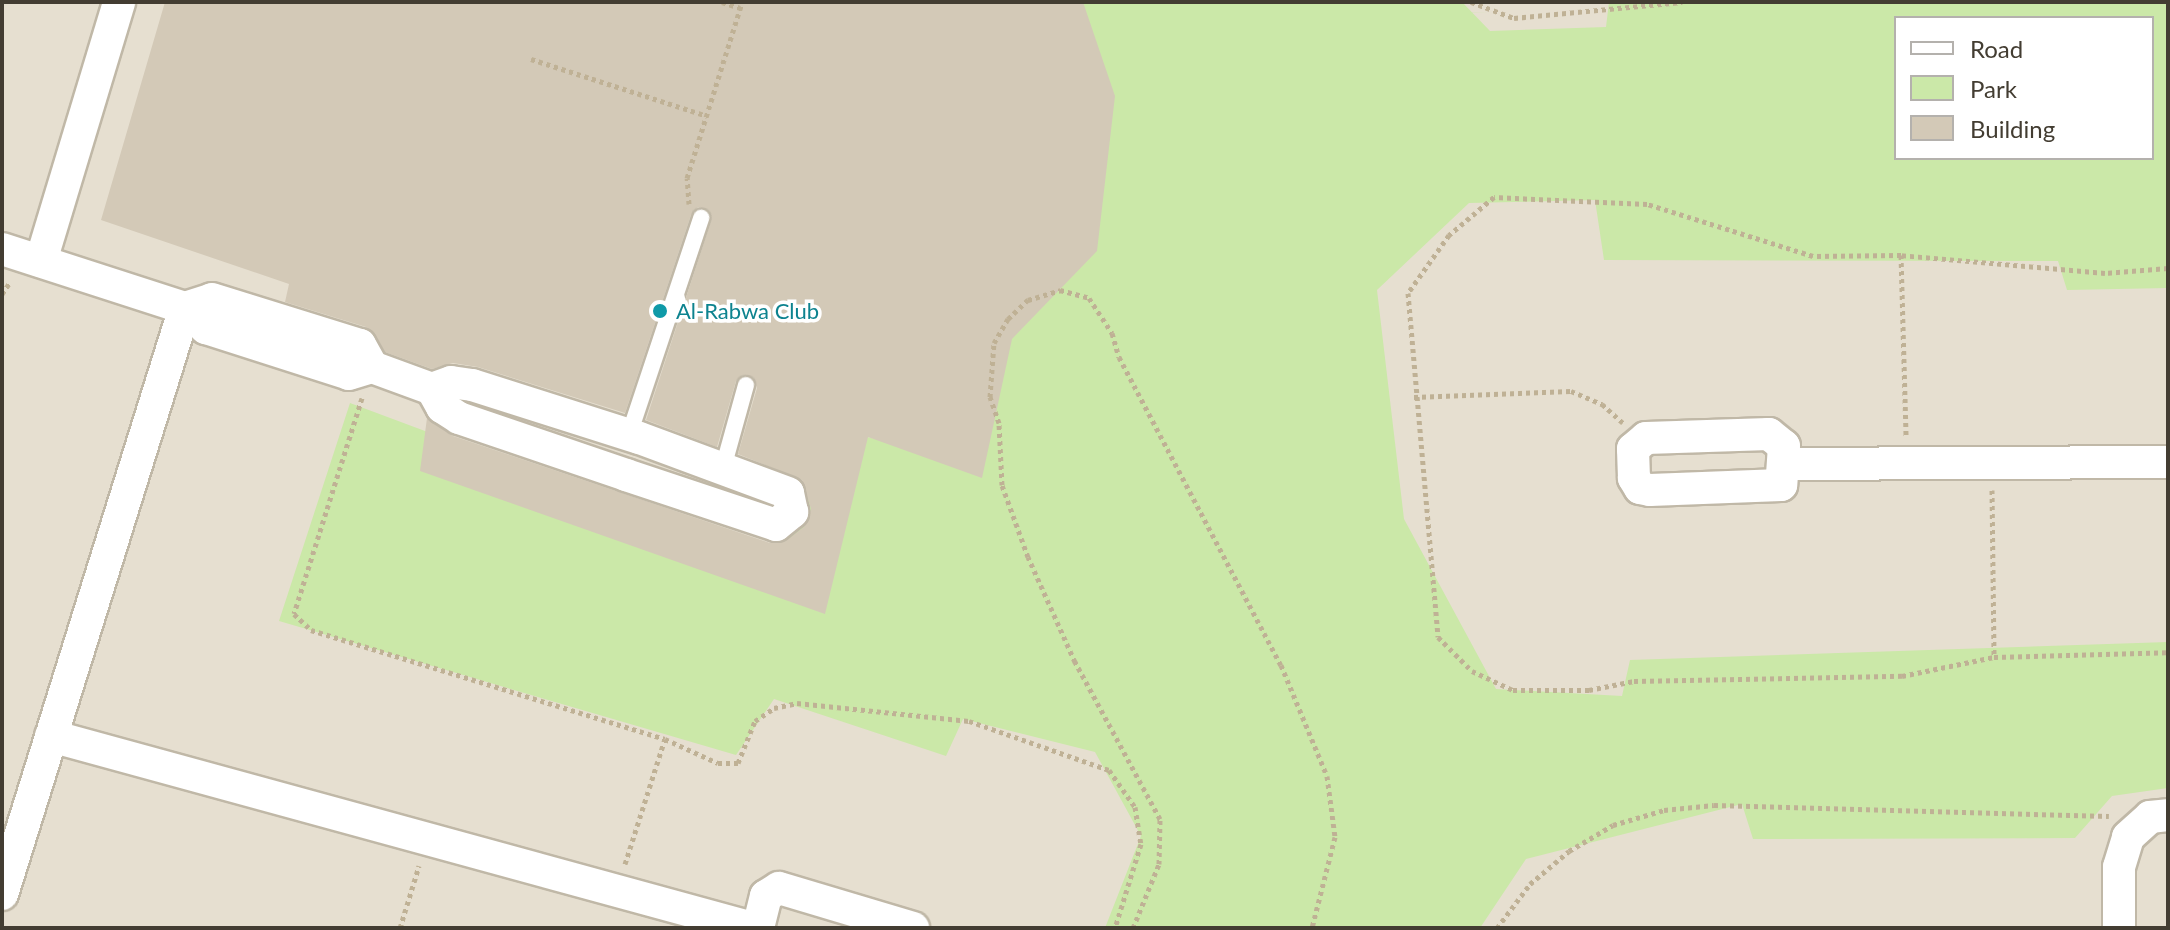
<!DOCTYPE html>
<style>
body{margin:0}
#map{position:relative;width:2170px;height:930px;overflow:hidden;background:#f2ede2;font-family:Lato,sans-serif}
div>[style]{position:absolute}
.residential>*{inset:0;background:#e6dfd0}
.green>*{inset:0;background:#cbe8a8}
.building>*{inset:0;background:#d3c9b7}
.path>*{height:5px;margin-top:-2.5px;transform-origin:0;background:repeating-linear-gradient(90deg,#bfb195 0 4px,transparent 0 8px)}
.roads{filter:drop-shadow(2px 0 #c0b8a7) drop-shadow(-2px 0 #c0b8a7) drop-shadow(0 2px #c0b8a7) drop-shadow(0 -2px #c0b8a7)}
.service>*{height:16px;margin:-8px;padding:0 8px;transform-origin:8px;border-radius:8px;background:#fff}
.minor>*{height:32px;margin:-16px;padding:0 16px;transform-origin:16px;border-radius:16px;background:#fff}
.dots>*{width:22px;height:22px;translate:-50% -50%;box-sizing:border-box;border:4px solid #fff;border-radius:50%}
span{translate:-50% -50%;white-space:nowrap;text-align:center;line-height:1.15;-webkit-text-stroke:7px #fff;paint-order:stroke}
.culture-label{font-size:22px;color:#0d838f}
.left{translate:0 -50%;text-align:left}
.frame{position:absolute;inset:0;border:4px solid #433d32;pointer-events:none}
.legend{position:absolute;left:1894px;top:16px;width:260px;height:144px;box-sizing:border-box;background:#fff;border:2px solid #b4b1ad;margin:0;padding:10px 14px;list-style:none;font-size:24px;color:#433d32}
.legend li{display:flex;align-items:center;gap:16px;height:40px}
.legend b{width:40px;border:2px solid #b4b1ad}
</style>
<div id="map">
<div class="residential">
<i style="clip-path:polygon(evenodd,2px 2px,2168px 2px,2168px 928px,2px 928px,2px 2px,1896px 18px,2152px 18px,2152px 158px,1896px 158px,1896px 18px)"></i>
</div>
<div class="green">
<i style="clip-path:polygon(evenodd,725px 2px,1462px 2px,1490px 31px,1606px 27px,1609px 2px,2168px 2px,2168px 288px,2067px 290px,2058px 261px,1604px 260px,1595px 200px,1469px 203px,1377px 290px,1404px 519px,1496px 689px,1622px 696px,1630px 660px,2168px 642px,2168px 788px,2112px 796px,2075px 838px,1753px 839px,1742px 804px,1526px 859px,1480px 928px,1105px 928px,1141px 836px,1095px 752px,963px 719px,946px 756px,774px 699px,736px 755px,279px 621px,350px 403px,754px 554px,798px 525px,831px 428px,960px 460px,725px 2px,1896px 18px,2152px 18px,2152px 158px,1896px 158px,1896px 18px)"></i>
</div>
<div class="building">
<i style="clip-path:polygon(165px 2px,1083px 2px,1115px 96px,1097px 251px,1012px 339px,982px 478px,868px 437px,825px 614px,420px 471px,427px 418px,453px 436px,770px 543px,787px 540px,804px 527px,811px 509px,802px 480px,738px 454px,757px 388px,753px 377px,743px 375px,736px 381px,717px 447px,646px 420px,711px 221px,709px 210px,698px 207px,691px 215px,625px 413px,478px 367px,453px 363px,432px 369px,385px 352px,366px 327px,285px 302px,289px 284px,101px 220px)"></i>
</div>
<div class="path">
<i style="left:722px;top:2px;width:19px;rotate:18deg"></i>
<i style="left:1471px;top:2px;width:46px;rotate:20.4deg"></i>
<i style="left:1514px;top:18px;width:169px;rotate:-5.4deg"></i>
<i style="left:531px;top:59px;width:185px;rotate:17.9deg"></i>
<i style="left:689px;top:204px;width:26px;rotate:-94deg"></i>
<i style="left:687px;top:178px;width:184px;rotate:-72.6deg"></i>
<i style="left:1901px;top:255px;width:183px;rotate:88.4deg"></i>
<i style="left:2168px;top:268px;width:63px;rotate:175.5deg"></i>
<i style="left:2105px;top:273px;width:205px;rotate:-175deg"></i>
<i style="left:1901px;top:255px;width:88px;rotate:179.3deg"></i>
<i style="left:1813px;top:256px;width:174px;rotate:-162.6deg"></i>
<i style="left:1647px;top:204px;width:153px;rotate:-177.4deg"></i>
<i style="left:1494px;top:197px;width:59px;rotate:139.8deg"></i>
<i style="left:1449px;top:235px;width:71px;rotate:125.3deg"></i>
<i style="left:1408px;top:293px;width:345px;rotate:85deg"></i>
<i style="left:1438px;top:637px;width:48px;rotate:45deg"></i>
<i style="left:1472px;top:671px;width:45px;rotate:24.9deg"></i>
<i style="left:1513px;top:690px;width:76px"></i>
<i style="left:1589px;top:690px;width:46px;rotate:-11.3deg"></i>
<i style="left:1634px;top:681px;width:268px;rotate:-1.1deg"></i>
<i style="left:1902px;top:676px;width:94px;rotate:-11.7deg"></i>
<i style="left:1994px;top:657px;width:174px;rotate:-1.6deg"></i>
<i style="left:2px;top:294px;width:14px;rotate:-56deg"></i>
<i style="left:1414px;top:397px;width:157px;rotate:-2.2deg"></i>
<i style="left:1571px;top:391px;width:34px;rotate:23deg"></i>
<i style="left:1602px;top:404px;width:28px;rotate:42deg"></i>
<i style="left:362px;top:398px;width:226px;rotate:107.5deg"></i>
<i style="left:294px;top:614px;width:23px;rotate:43deg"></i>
<i style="left:311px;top:630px;width:370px;rotate:17.1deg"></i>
<i style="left:665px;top:739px;width:58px;rotate:24.4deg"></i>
<i style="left:718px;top:763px;width:20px"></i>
<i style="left:738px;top:763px;width:45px;rotate:-68deg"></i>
<i style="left:755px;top:721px;width:23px;rotate:-34deg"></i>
<i style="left:774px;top:708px;width:24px;rotate:-12deg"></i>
<i style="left:797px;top:703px;width:173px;rotate:6deg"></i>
<i style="left:969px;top:721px;width:148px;rotate:19.3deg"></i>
<i style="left:1109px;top:770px;width:45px;rotate:54.9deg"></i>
<i style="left:1135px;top:807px;width:37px;rotate:81deg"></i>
<i style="left:1141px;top:844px;width:88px;rotate:107.2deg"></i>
<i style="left:1992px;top:490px;width:167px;rotate:89.3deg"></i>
<i style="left:625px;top:864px;width:131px;rotate:-72.3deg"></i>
<i style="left:400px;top:928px;width:65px;rotate:-73deg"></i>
<i style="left:1133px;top:928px;width:69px;rotate:-67.9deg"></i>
<i style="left:1159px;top:864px;width:45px;rotate:-88.7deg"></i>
<i style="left:1160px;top:819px;width:179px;rotate:-118.4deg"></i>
<i style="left:1075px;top:662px;width:115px;rotate:-114.1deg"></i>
<i style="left:1028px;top:557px;width:77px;rotate:-109.9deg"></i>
<i style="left:1002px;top:485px;width:62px;rotate:-92.8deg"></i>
<i style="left:999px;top:423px;width:28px;rotate:-109deg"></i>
<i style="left:990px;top:397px;width:54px;rotate:-85.8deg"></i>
<i style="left:994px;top:343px;width:28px;rotate:-60deg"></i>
<i style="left:1008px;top:319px;width:28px;rotate:-44deg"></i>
<i style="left:1028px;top:300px;width:34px;rotate:-17deg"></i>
<i style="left:1060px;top:290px;width:30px;rotate:15deg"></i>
<i style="left:1089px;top:298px;width:42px;rotate:56.7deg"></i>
<i style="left:1112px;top:333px;width:25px;rotate:74deg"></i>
<i style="left:1119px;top:357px;width:348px;rotate:62.3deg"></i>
<i style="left:1281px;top:665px;width:120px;rotate:67.5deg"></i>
<i style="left:1327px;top:776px;width:62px;rotate:82.5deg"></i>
<i style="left:1335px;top:837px;width:94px;rotate:104.2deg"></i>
<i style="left:1497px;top:928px;width:55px;rotate:-53.1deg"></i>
<i style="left:1530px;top:884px;width:51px;rotate:-40.2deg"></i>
<i style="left:1569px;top:851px;width:51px;rotate:-30.6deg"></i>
<i style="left:1613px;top:825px;width:53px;rotate:-16.4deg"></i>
<i style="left:1664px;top:810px;width:50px;rotate:-5.7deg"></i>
<i style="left:1714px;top:805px;width:395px;rotate:1.6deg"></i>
</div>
<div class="roads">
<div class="service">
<i style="left:629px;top:435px;width:229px;rotate:-71.6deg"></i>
<i style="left:723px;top:468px;width:86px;rotate:-74.5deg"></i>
</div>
<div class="minor">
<i style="left:2px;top:249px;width:192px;rotate:17.9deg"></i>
<i style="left:185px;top:308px;width:29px;rotate:44deg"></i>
<i style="left:206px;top:328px;width:150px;rotate:17.8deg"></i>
<i style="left:349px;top:374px;width:24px;rotate:-17deg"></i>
<i style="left:372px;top:367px;width:64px;rotate:20.1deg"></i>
<i style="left:432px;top:389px;width:21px;rotate:61deg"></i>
<i style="left:442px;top:407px;width:20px;rotate:33deg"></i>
<i style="left:459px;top:418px;width:176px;rotate:18.8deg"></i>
<i style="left:626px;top:475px;width:158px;rotate:18.4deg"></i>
<i style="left:776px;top:525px;width:21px;rotate:-39deg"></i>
<i style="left:792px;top:512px;width:19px;rotate:-102deg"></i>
<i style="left:788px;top:493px;width:159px;rotate:-159.7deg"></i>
<i style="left:639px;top:438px;width:175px;rotate:-162.4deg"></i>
<i style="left:472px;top:385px;width:21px;rotate:-172deg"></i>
<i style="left:451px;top:382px;width:20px;rotate:160deg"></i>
<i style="left:41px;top:261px;width:270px;rotate:-73.2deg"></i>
<i style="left:1769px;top:434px;width:19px;rotate:39deg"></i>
<i style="left:1784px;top:446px;width:39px;rotate:94deg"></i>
<i style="left:1781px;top:485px;width:131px;rotate:177.8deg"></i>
<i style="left:1650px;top:490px;width:10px;rotate:-169deg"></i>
<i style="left:1640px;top:488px;width:12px;rotate:-121deg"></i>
<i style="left:1634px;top:478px;width:29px;rotate:-92deg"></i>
<i style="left:1633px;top:449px;width:17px;rotate:-40deg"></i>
<i style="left:1646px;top:438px;width:123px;rotate:-1.9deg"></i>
<i style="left:1785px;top:464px;width:383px;rotate:-0.3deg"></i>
<i style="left:51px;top:736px;width:728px;rotate:15.3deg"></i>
<i style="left:2px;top:894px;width:614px;rotate:-72.66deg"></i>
<i style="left:185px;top:308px;width:28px;rotate:-18deg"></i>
<i style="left:212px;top:299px;width:155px;rotate:17.3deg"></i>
<i style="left:360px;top:345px;width:25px;rotate:61deg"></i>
<i style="left:758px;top:928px;width:33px;rotate:-76deg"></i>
<i style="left:766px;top:896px;width:15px;rotate:-32deg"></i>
<i style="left:779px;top:888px;width:140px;rotate:16.6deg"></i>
<i style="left:2119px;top:928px;width:61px;rotate:-90deg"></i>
<i style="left:2119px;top:867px;width:31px;rotate:-73deg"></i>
<i style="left:2128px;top:837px;width:30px;rotate:-42deg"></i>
<i style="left:2150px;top:817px;width:18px;rotate:-6deg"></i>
</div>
</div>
<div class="dots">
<i style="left:660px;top:311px;background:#0f9aa8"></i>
</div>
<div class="culture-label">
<span class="left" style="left:676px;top:311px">Al-Rabwa Club</span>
</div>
<div class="frame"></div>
<ul class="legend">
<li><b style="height:10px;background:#fff"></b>Road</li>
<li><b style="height:22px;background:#cbe8a8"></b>Park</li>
<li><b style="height:22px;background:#d3c9b7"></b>Building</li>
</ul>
</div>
